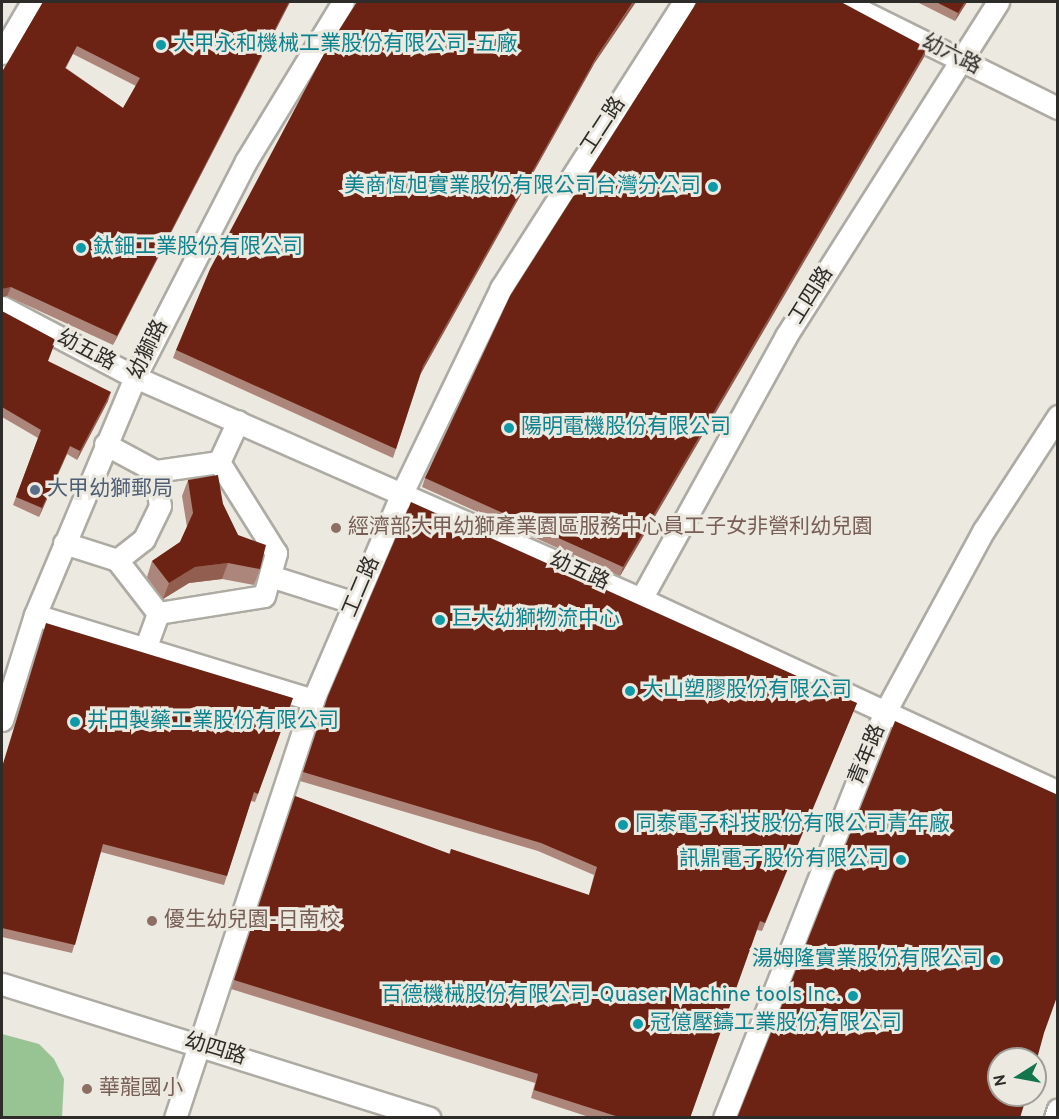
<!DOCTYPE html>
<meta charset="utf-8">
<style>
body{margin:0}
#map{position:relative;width:1059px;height:1119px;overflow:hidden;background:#ebe9e0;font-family:Overpass,"Noto Sans TC",sans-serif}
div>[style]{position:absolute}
.green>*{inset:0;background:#97c492}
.roads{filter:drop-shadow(2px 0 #adaba3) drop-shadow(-2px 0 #adaba3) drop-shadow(0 2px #adaba3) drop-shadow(0 -2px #adaba3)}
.minor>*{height:21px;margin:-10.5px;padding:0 10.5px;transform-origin:10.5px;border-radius:10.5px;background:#fff}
.wall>*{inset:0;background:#ac867a}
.shaded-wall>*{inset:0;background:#925e50}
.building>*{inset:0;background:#6c2313}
.dots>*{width:16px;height:16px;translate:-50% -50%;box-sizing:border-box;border:3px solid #ebe9e0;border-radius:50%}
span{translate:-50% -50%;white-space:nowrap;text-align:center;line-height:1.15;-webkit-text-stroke:6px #ebe9e0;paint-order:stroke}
.culture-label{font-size:21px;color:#0d838f}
.left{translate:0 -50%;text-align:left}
.right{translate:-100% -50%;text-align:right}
.street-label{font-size:21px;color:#2d2c29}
.service-label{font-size:21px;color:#4e5e75}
.education-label{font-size:21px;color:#785e54}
.frame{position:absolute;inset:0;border:3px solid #2d2c29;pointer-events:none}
.north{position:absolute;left:987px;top:1047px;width:60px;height:60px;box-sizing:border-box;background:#ebe9e0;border:2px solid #9f9d97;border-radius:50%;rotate:259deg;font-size:16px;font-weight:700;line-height:24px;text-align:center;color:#2d2c29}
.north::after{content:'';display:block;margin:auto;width:21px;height:27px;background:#13754c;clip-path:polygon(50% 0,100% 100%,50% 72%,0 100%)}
</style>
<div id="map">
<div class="green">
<i style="clip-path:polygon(2px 1034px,39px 1044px,54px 1059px,64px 1079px,62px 1117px,2px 1117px)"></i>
</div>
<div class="roads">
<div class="minor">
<i style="left:844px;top:2px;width:239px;rotate:26.4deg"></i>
<i style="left:2px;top:53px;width:59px;rotate:-59.5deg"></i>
<i style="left:2px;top:307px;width:150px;rotate:27.8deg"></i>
<i style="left:135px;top:377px;width:553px;rotate:23.69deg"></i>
<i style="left:641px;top:599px;width:459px;rotate:24.8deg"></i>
<i style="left:105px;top:444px;width:57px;rotate:28.4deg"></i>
<i style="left:219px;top:462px;width:45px;rotate:-65.1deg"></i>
<i style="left:64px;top:543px;width:56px;rotate:17.8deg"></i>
<i style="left:117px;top:560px;width:67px;rotate:52.3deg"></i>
<i style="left:158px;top:613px;width:107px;rotate:-9.1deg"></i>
<i style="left:264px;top:596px;width:45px;rotate:-74.4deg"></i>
<i style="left:276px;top:553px;width:107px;rotate:-122.1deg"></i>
<i style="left:219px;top:462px;width:65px;rotate:172deg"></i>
<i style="left:155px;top:471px;width:35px;rotate:82deg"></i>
<i style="left:160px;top:506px;width:37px;rotate:116deg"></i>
<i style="left:144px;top:539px;width:34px;rotate:142deg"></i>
<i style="left:270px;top:576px;width:89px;rotate:17.6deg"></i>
<i style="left:641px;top:599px;width:300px;rotate:-61.1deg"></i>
<i style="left:786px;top:336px;width:396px;rotate:-57.6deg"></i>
<i style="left:35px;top:615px;width:291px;rotate:17deg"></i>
<i style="left:145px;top:649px;width:38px;rotate:-70deg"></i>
<i style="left:2px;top:720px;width:110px;rotate:-72.6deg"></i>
<i style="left:35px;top:615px;width:258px;rotate:-67.2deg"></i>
<i style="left:135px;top:377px;width:243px;rotate:-62.8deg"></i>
<i style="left:246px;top:161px;width:186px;rotate:-58.6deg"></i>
<i style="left:2px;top:984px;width:448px;rotate:17.4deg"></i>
<i style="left:175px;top:1118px;width:440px;rotate:-71.7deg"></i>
<i style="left:313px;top:700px;width:225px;rotate:-66.7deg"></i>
<i style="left:402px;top:493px;width:228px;rotate:-64.2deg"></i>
<i style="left:501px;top:288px;width:340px;rotate:-57.4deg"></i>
<i style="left:724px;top:1118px;width:437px;rotate:-68.4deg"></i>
<i style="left:885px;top:712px;width:207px;rotate:-61.5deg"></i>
<i style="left:984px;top:530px;width:136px;rotate:-57deg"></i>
<i style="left:1055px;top:1118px;width:9px;rotate:-72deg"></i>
</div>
</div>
<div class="wall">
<i style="clip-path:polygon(evenodd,43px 2px,290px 2px,113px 345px,7px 296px,2px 297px,2px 72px,43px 2px,73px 54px,136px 86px,123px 108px,66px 68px,73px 54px)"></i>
<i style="clip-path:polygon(695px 2px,841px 2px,924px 57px,620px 576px,422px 487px,425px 478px,695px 5px)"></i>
<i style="clip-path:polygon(917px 2px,967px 2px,955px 21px)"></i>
<i style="clip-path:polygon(594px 64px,421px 373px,393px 458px,173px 358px,176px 350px)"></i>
<i style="clip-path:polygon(2px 311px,48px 361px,108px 401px,77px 460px,67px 454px,39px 517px,13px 505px,38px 438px,2px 417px)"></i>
<i style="clip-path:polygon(188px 480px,223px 504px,238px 535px,260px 569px,254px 585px,222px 579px,189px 583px,163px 599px,147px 577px,152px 561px,180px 542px,187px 527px,182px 496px)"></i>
<i style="clip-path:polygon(328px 696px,857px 703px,762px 931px,757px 930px,690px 1118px,592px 1118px,531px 1098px,535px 1083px,231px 989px,295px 796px,449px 854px,451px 849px,589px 895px,594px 875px,538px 851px,300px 781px)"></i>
<i style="clip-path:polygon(293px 698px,255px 802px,251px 801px,224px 885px,101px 852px,72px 953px,2px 937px,2px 766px)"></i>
</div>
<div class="shaded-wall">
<i style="clip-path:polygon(289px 2px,290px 2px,113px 345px,117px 336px)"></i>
<i style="clip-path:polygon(633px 2px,636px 2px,594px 64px,420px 375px,423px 366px,597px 56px)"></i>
<i style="clip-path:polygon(965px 2px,967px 2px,955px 21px,958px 13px)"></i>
<i style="clip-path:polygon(927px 48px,924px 57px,620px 576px,623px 567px)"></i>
<i style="clip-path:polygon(11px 287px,7px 296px,2px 297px,2px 289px)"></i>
<i style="clip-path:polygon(111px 392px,108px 401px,77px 460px,80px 451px)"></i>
<i style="clip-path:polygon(70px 446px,67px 454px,39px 517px,42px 508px)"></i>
<i style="clip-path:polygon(228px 563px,222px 579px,189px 583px,163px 599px,169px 583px,195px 567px)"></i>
</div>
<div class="building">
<i style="clip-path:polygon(evenodd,43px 2px,289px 2px,117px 336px,11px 287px,2px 289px,2px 72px,43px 2px,77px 46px,140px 78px,123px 108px,65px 68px,77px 46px)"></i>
<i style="clip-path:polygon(357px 2px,633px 2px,597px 56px,423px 366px,396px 449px,176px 350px,210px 269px,325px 52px)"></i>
<i style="clip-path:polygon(697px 2px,841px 2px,927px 48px,623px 567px,425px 478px,510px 296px)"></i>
<i style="clip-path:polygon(936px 2px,965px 2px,958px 13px)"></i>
<i style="clip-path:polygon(2px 311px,56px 340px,48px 361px,111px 392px,80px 451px,70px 446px,42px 508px,16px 497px,41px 430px,2px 407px)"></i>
<i style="clip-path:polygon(218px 475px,223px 504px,238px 535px,266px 545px,260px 569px,228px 563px,195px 567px,169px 583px,152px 561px,180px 542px,193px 513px,188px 480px)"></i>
<i style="clip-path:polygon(411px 502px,857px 703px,765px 923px,760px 921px,690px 1118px,622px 1118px,534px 1090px,538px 1074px,234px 980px,295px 796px,450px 854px,451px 849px,589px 895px,597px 867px,541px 843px,303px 772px,328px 696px)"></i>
<i style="clip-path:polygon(46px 623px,293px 698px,258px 794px,254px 792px,227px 876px,103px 844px,75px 945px,2px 928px,2px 767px)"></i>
<i style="clip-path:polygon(895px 721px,1058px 795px,1058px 994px,1044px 1033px,1035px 1066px,1035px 1059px,999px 1059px,999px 1095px,1027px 1095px,1020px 1118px,737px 1118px)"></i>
</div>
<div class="dots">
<i style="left:161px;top:45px;background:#0f9aa8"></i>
<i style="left:713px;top:187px;background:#0f9aa8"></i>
<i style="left:81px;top:248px;background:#0f9aa8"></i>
<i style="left:509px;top:428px;background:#0f9aa8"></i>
<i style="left:35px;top:490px;background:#5c6f8a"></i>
<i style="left:336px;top:528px;background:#8d6e63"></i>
<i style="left:440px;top:620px;background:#0f9aa8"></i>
<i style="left:630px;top:691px;background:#0f9aa8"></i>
<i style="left:75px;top:722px;background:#0f9aa8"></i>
<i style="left:623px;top:825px;background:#0f9aa8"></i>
<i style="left:901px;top:860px;background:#0f9aa8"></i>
<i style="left:152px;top:921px;background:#8d6e63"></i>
<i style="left:995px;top:960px;background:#0f9aa8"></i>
<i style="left:853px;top:996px;background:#0f9aa8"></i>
<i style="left:638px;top:1024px;background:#0f9aa8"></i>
<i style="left:87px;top:1089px;background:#8d6e63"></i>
</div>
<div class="culture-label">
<span class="left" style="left:173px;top:45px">大甲永和機械工業股份有限公司-五廠</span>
<span class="right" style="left:701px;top:187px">美商恆旭實業股份有限公司台灣分公司</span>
<span class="left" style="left:93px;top:248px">鈦鈿工業股份有限公司</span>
<span class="left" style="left:521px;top:428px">陽明電機股份有限公司</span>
<span class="left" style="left:452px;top:620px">巨大幼獅物流中心</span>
<span class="left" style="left:642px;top:691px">大山塑膠股份有限公司</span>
<span class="left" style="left:87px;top:722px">井田製藥工業股份有限公司</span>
<span class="left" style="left:635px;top:825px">同泰電子科技股份有限公司青年廠</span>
<span class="right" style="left:889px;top:860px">訊鼎電子股份有限公司</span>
<span class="right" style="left:983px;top:960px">湯姆隆實業股份有限公司</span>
<span class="right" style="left:841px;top:996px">百德機械股份有限公司-Quaser Machine tools Inc.</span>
<span class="left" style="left:650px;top:1024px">冠億壓鑄工業股份有限公司</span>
</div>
<div class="street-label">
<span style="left:951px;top:55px;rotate:27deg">幼六路</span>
<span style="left:604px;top:126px;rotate:-57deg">工二路</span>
<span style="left:812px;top:296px;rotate:-58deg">工四路</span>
<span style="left:149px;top:350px;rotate:-64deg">幼獅路</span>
<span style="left:86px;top:351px;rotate:27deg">幼五路</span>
<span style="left:579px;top:572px;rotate:24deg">幼五路</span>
<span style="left:362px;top:587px;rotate:-67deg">工二路</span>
<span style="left:868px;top:755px;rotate:-68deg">青年路</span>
<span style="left:215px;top:1050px;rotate:17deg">幼四路</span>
</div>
<div class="service-label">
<span class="left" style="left:47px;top:490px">大甲幼獅郵局</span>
</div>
<div class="education-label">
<span class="left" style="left:348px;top:528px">經濟部大甲幼獅產業園區服務中心員工子女非營利幼兒園</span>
<span class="left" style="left:164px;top:921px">優生幼兒園-日南校</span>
<span class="left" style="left:99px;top:1089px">華龍國小</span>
</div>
<div class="frame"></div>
<div class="north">N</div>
</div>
